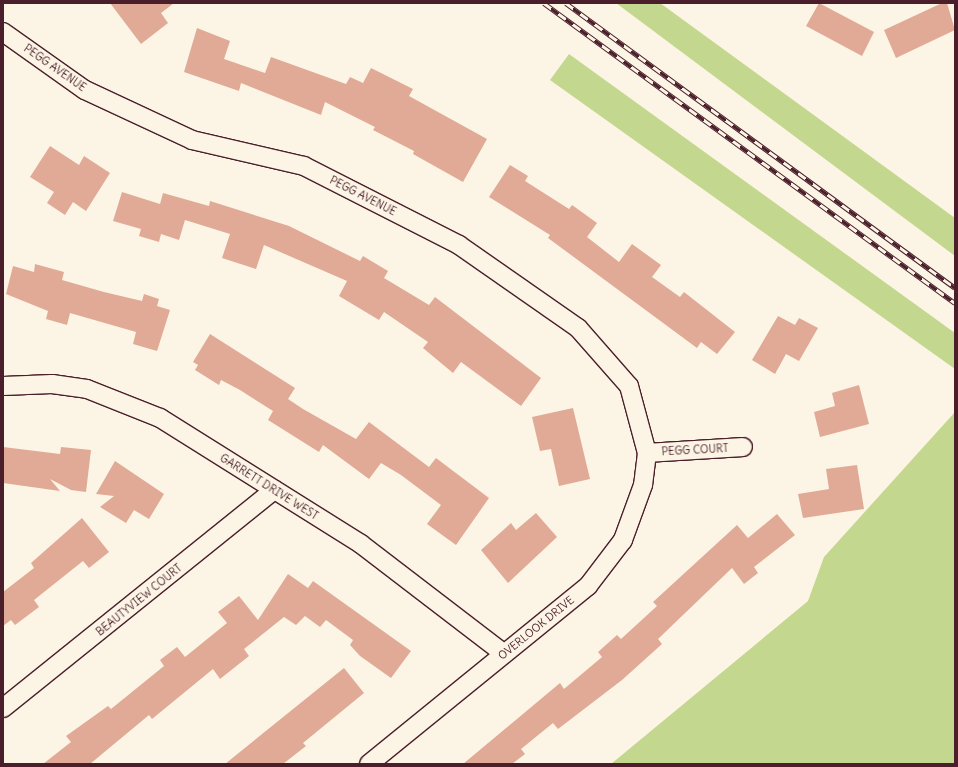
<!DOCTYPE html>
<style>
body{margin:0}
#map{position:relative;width:958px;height:767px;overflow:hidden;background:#fcf5e5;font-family:Delius,sans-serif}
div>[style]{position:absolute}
.green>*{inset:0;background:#c3d88e}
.building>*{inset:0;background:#e0aa96}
.roads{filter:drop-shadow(1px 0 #4a1f2b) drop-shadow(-1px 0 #4a1f2b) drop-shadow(0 1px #4a1f2b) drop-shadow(0 -1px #4a1f2b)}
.street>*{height:18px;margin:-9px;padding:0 9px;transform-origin:9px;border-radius:9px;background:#fcf5e5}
.rail>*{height:4.5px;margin-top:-2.25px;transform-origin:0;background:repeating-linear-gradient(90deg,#fcf5e5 0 9px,#4a1f2b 0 18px);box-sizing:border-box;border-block:1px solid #4a1f2b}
span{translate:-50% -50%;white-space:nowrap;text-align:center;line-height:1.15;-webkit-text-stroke:3px #fcf5e5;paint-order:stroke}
.street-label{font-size:11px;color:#4a1f2b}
.frame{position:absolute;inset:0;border:4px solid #4a1f2b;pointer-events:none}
</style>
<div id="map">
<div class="green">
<i style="clip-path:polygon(616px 3px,660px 3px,955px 218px,955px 256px)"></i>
<i style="clip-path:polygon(569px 54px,955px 333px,955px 369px,550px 80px)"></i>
<i style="clip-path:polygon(955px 412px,955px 764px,611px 764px,808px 601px,824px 557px)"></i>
</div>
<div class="building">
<i style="clip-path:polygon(110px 3px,174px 3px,161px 13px,168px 23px,141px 44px)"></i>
<i style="clip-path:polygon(819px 3px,874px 32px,862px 56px,806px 26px)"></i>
<i style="clip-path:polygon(942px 3px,947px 3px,955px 30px,896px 58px,884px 30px)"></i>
<i style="clip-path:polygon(197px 28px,230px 41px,224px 59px,265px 73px,271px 57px,346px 84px,350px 77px,363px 83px,371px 68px,413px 89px,409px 96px,487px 139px,463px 182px,413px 154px,414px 151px,373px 130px,375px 127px,325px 102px,321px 115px,241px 83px,239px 91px,184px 72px)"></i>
<i style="clip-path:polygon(50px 146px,79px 165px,84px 156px,110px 173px,86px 211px,73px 202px,65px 215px,47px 203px,54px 192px,30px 177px)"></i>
<i style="clip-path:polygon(510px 165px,528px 176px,525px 181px,569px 209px,572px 205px,597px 223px,587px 237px,619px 262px,632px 244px,661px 265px,652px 277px,680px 297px,684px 292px,735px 332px,717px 354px,701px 342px,697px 348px,548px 238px,550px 235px,489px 197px)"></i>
<i style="clip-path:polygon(122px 192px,160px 204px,163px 193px,209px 206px,210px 201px,289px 226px,360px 261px,363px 256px,388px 271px,384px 278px,429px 305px,435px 297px,541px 378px,521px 406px,461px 362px,453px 373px,423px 348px,428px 342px,384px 312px,379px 320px,339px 296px,347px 281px,264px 245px,256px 269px,222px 258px,230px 234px,185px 220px,179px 240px,161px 234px,159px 242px,139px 236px,141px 229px,113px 221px)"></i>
<i style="clip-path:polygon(35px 264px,64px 272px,62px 280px,104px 292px,142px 301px,144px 294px,159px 299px,157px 306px,170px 310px,157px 351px,133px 344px,136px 332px,70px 313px,67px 325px,46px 319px,48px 311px,6px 294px,13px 266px,34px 272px)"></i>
<i style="clip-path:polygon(778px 316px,795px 325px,799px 318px,818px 328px,799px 361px,786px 354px,775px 374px,752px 360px)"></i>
<i style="clip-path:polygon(210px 334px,295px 388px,288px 399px,303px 409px,356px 439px,369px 422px,429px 467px,436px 458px,489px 498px,456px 545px,427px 524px,441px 505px,401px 475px,381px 463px,369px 479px,323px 445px,319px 452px,268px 420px,273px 411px,240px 390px,221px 380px,219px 385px,195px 370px,198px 365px,193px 362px)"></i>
<i style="clip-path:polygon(859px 385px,869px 424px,820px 437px,814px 412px,835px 406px,832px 393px)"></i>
<i style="clip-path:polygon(573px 408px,590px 479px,559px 486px,551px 449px,540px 451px,532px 417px)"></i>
<i style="clip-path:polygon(3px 447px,60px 454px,61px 447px,91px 450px,86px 492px,71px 490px,50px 479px,60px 491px,3px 483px)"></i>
<i style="clip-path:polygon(115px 461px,164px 494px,149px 519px,134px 510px,126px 523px,100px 507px,114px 496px,96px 494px)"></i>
<i style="clip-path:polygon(857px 465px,864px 509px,803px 518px,798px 494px,829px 489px,826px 469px)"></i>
<i style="clip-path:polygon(536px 513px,557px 537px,508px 583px,481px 550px,511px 523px,516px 530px)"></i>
<i style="clip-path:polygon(777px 514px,795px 535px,754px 567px,758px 573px,744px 584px,732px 568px,658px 639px,662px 644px,622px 680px,558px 729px,553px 723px,521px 749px,525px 754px,512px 764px,463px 764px,560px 683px,564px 689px,602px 657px,598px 652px,617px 635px,621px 639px,657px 606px,653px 602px,737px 525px,748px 538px)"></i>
<i style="clip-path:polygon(82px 518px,109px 552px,89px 568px,83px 561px,34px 600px,39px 607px,15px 625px,11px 620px,3px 626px,3px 592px,34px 568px,31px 563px)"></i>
<i style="clip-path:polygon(288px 574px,308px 588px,313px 581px,411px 651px,391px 678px,360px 656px,350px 645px,353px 640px,326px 620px,320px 627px,305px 616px,296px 625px,284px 617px,244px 649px,249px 656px,220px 679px,213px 669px,152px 719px,149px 715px,90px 764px,43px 764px,71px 742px,66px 736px,108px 706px,111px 709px,164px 666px,160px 660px,177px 647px,185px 657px,227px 623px,218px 612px,239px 596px,258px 620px)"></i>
<i style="clip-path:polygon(344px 668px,364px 693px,303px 743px,306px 746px,283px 764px,225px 764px)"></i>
</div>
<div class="roads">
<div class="street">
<i style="left:3px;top:32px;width:100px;rotate:35.3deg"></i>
<i style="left:85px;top:90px;width:118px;rotate:25deg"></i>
<i style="left:192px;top:140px;width:115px;rotate:13.1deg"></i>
<i style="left:304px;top:166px;width:174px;rotate:27deg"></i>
<i style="left:459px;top:245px;width:145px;rotate:34.9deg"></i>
<i style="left:578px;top:328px;width:77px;rotate:48.7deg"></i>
<i style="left:629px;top:386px;width:69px;rotate:75deg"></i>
<i style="left:647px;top:453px;width:32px;rotate:97deg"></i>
<i style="left:643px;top:485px;width:59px;rotate:110deg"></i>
<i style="left:623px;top:540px;width:58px;rotate:127.3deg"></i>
<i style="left:588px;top:586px;width:282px;rotate:140.9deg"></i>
<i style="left:3px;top:386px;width:49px;rotate:-2.3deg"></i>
<i style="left:52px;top:384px;width:35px;rotate:8deg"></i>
<i style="left:87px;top:389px;width:79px;rotate:21.7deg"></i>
<i style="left:160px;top:418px;width:237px;rotate:32.1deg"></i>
<i style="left:361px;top:544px;width:179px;rotate:37.5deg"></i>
<i style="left:647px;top:453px;width:96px;rotate:-3.6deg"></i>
<i style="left:3px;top:708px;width:348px;rotate:-38.8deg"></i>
</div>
</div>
<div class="rail">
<i style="left:544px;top:3px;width:509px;rotate:36.13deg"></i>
<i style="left:566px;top:3px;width:482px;rotate:36.2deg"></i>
</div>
<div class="street-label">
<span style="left:55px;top:68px;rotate:35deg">PEGG AVENUE</span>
<span style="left:363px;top:196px;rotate:27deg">PEGG AVENUE</span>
<span style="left:695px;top:450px;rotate:-3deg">PEGG COURT</span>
<span style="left:269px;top:487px;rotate:32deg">GARRETT DRIVE WEST</span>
<span style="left:139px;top:600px;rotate:-39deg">BEAUTYVIEW COURT</span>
<span style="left:536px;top:628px;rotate:-39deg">OVERLOOK DRIVE</span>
</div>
<div class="frame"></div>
</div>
